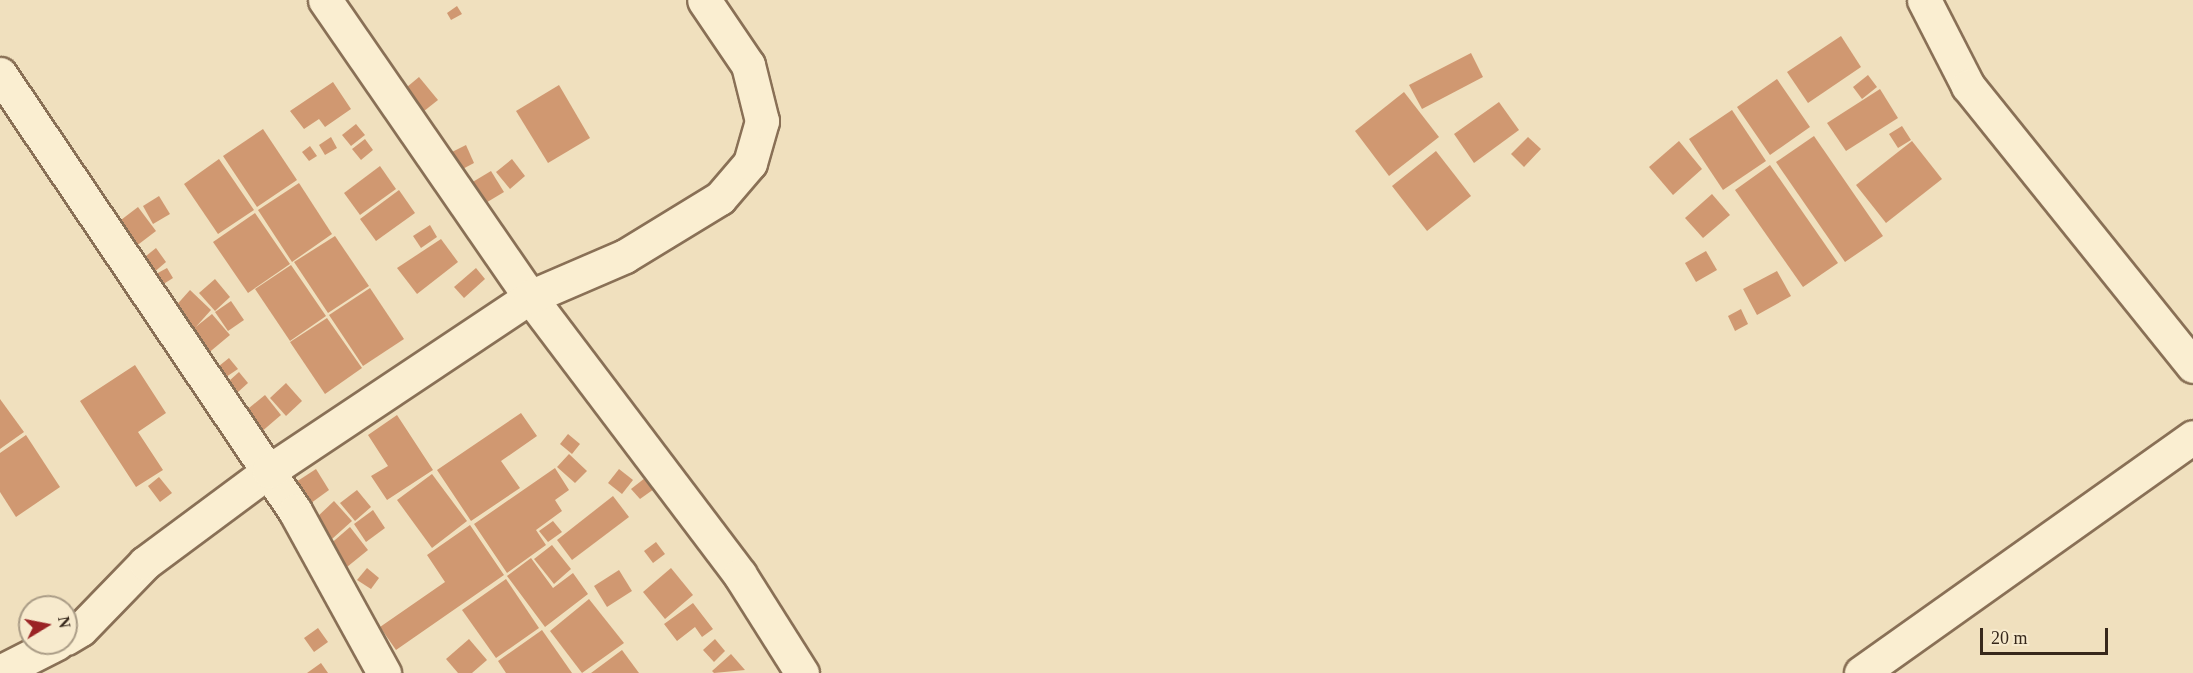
<!DOCTYPE html>
<style>
body{margin:0}
#map{position:relative;width:2193px;height:673px;overflow:hidden;background:#f0e0be;font-family:Georgia,serif}
div>[style]{position:absolute}
.building>*{inset:0;background:#d09871}
.roads{filter:drop-shadow(2px 0 #897056) drop-shadow(-2px 0 #897056) drop-shadow(0 2px #897056) drop-shadow(0 -2px #897056)}
.minor>*{height:33px;margin:-16.5px;padding:0 16.5px;transform-origin:16.5px;border-radius:16.5px;background:#faeed1}
span{translate:-50% -50%;white-space:nowrap;text-align:center;line-height:1.15;-webkit-text-stroke:4.5px #f7eacd;paint-order:stroke}
.north{position:absolute;left:18px;top:595px;width:60px;height:60px;box-sizing:border-box;background:#f7eacd;border:2px solid #aa9c86;border-radius:50%;rotate:80deg;font-size:16px;font-weight:700;line-height:24px;text-align:center;color:#37281b}
.north::after{content:'';display:block;margin:auto;width:21px;height:27px;background:#9a2325;clip-path:polygon(50% 0,100% 100%,50% 72%,0 100%)}
.scale{position:absolute;left:1980px;top:628px;width:128px;height:27px;box-sizing:border-box;border:3px solid #37281b;border-top:0;padding-left:8px;font-size:18px;line-height:21px;white-space:nowrap;color:#37281b;-webkit-text-stroke:4px #f7eacd;paint-order:stroke}
</style>
<div id="map">
<div class="building">
<i style="clip-path:polygon(457px 6px,462px 14px,451px 20px,447px 13px)"></i>
<i style="clip-path:polygon(1841px 36px,1861px 67px,1808px 103px,1787px 72px)"></i>
<i style="clip-path:polygon(1471px 53px,1483px 77px,1422px 109px,1409px 85px)"></i>
<i style="clip-path:polygon(1868px 75px,1877px 87px,1862px 99px,1853px 87px)"></i>
<i style="clip-path:polygon(419px 77px,438px 100px,419px 115px,401px 92px)"></i>
<i style="clip-path:polygon(1777px 79px,1810px 127px,1770px 155px,1737px 107px)"></i>
<i style="clip-path:polygon(333px 82px,351px 109px,325px 127px,319px 119px,304px 129px,290px 111px)"></i>
<i style="clip-path:polygon(559px 85px,590px 138px,548px 163px,516px 111px)"></i>
<i style="clip-path:polygon(1880px 89px,1898px 118px,1846px 151px,1827px 123px)"></i>
<i style="clip-path:polygon(1404px 92px,1439px 137px,1389px 176px,1355px 131px)"></i>
<i style="clip-path:polygon(1499px 102px,1519px 130px,1474px 163px,1454px 134px)"></i>
<i style="clip-path:polygon(1732px 110px,1766px 161px,1723px 190px,1689px 139px)"></i>
<i style="clip-path:polygon(356px 124px,365px 135px,351px 146px,342px 135px)"></i>
<i style="clip-path:polygon(1902px 126px,1911px 140px,1898px 148px,1889px 134px)"></i>
<i style="clip-path:polygon(263px 129px,297px 180px,257px 207px,223px 156px)"></i>
<i style="clip-path:polygon(1814px 136px,1883px 236px,1845px 262px,1776px 162px)"></i>
<i style="clip-path:polygon(331px 137px,337px 148px,325px 155px,319px 145px)"></i>
<i style="clip-path:polygon(1528px 137px,1541px 149px,1524px 167px,1511px 154px)"></i>
<i style="clip-path:polygon(365px 139px,373px 150px,361px 160px,352px 149px)"></i>
<i style="clip-path:polygon(1679px 141px,1702px 169px,1673px 195px,1649px 167px)"></i>
<i style="clip-path:polygon(1912px 141px,1942px 179px,1886px 223px,1856px 185px)"></i>
<i style="clip-path:polygon(466px 145px,474px 163px,455px 173px,446px 155px)"></i>
<i style="clip-path:polygon(310px 146px,317px 156px,309px 161px,302px 152px)"></i>
<i style="clip-path:polygon(1436px 151px,1471px 196px,1427px 231px,1392px 186px)"></i>
<i style="clip-path:polygon(219px 159px,254px 210px,218px 234px,184px 184px)"></i>
<i style="clip-path:polygon(512px 159px,525px 176px,510px 189px,496px 172px)"></i>
<i style="clip-path:polygon(1770px 165px,1838px 263px,1803px 287px,1735px 190px)"></i>
<i style="clip-path:polygon(380px 166px,396px 189px,360px 215px,344px 193px)"></i>
<i style="clip-path:polygon(491px 171px,504px 192px,479px 207px,466px 186px)"></i>
<i style="clip-path:polygon(299px 183px,332px 234px,292px 262px,258px 210px)"></i>
<i style="clip-path:polygon(399px 190px,415px 213px,376px 241px,360px 219px)"></i>
<i style="clip-path:polygon(1712px 194px,1730px 215px,1703px 238px,1685px 218px)"></i>
<i style="clip-path:polygon(159px 196px,170px 214px,153px 224px,143px 206px)"></i>
<i style="clip-path:polygon(138px 207px,156px 231px,135px 247px,117px 223px)"></i>
<i style="clip-path:polygon(255px 213px,290px 264px,248px 293px,213px 242px)"></i>
<i style="clip-path:polygon(430px 225px,437px 237px,421px 248px,413px 236px)"></i>
<i style="clip-path:polygon(335px 236px,369px 286px,328px 313px,294px 262px)"></i>
<i style="clip-path:polygon(441px 239px,458px 262px,417px 294px,397px 268px)"></i>
<i style="clip-path:polygon(156px 248px,166px 262px,152px 274px,141px 260px)"></i>
<i style="clip-path:polygon(1706px 251px,1717px 270px,1696px 282px,1685px 263px)"></i>
<i style="clip-path:polygon(291px 265px,326px 316px,290px 341px,255px 289px)"></i>
<i style="clip-path:polygon(167px 268px,173px 278px,162px 285px,156px 274px)"></i>
<i style="clip-path:polygon(476px 268px,485px 279px,464px 298px,454px 287px)"></i>
<i style="clip-path:polygon(1777px 271px,1791px 296px,1757px 315px,1743px 289px)"></i>
<i style="clip-path:polygon(215px 279px,230px 297px,215px 311px,199px 293px)"></i>
<i style="clip-path:polygon(370px 288px,404px 339px,363px 366px,329px 315px)"></i>
<i style="clip-path:polygon(190px 290px,211px 310px,194px 329px,173px 309px)"></i>
<i style="clip-path:polygon(231px 301px,244px 320px,228px 331px,215px 312px)"></i>
<i style="clip-path:polygon(1741px 309px,1748px 324px,1735px 331px,1728px 316px)"></i>
<i style="clip-path:polygon(212px 314px,230px 335px,206px 355px,188px 333px)"></i>
<i style="clip-path:polygon(327px 318px,362px 368px,325px 394px,290px 342px)"></i>
<i style="clip-path:polygon(229px 358px,238px 369px,226px 377px,219px 366px)"></i>
<i style="clip-path:polygon(135px 365px,166px 413px,138px 432px,163px 470px,136px 487px,80px 401px)"></i>
<i style="clip-path:polygon(239px 372px,248px 383px,238px 392px,229px 381px)"></i>
<i style="clip-path:polygon(286px 383px,302px 401px,286px 416px,270px 398px)"></i>
<i style="clip-path:polygon(265px 395px,281px 415px,260px 433px,243px 413px)"></i>
<i style="clip-path:polygon(0 399px,24px 432px,0 449px)"></i>
<i style="clip-path:polygon(521px 413px,537px 436px,501px 461px,520px 488px,471px 521px,437px 470px)"></i>
<i style="clip-path:polygon(397px 415px,433px 470px,387px 500px,371px 476px,388px 466px,368px 435px)"></i>
<i style="clip-path:polygon(568px 434px,580px 444px,572px 454px,560px 444px)"></i>
<i style="clip-path:polygon(26px 435px,60px 487px,16px 517px,0 492px,0 453px)"></i>
<i style="clip-path:polygon(569px 454px,587px 471px,575px 483px,557px 467px)"></i>
<i style="clip-path:polygon(555px 468px,569px 490px,555px 500px,562px 511px,536px 530px,546px 545px,507px 573px,474px 524px)"></i>
<i style="clip-path:polygon(316px 469px,329px 490px,307px 506px,293px 484px)"></i>
<i style="clip-path:polygon(619px 469px,633px 480px,622px 494px,608px 483px)"></i>
<i style="clip-path:polygon(432px 474px,467px 521px,432px 548px,397px 500px)"></i>
<i style="clip-path:polygon(159px 477px,172px 493px,160px 502px,148px 486px)"></i>
<i style="clip-path:polygon(645px 478px,654px 489px,640px 499px,631px 489px)"></i>
<i style="clip-path:polygon(357px 490px,371px 507px,355px 521px,340px 503px)"></i>
<i style="clip-path:polygon(613px 496px,629px 517px,572px 560px,557px 540px)"></i>
<i style="clip-path:polygon(334px 501px,352px 521px,332px 539px,315px 519px)"></i>
<i style="clip-path:polygon(373px 510px,385px 528px,366px 542px,354px 524px)"></i>
<i style="clip-path:polygon(553px 521px,562px 532px,548px 542px,539px 531px)"></i>
<i style="clip-path:polygon(470px 525px,504px 575px,396px 650px,380px 627px,445px 582px,427px 555px)"></i>
<i style="clip-path:polygon(350px 527px,368px 550px,347px 567px,328px 546px)"></i>
<i style="clip-path:polygon(656px 542px,665px 554px,653px 563px,644px 551px)"></i>
<i style="clip-path:polygon(552px 545px,571px 569px,554px 584px,534px 559px)"></i>
<i style="clip-path:polygon(531px 558px,553px 588px,573px 573px,588px 594px,545px 627px,507px 576px)"></i>
<i style="clip-path:polygon(367px 568px,379px 578px,371px 589px,357px 580px)"></i>
<i style="clip-path:polygon(671px 568px,693px 595px,665px 619px,643px 592px)"></i>
<i style="clip-path:polygon(619px 570px,632px 591px,607px 607px,594px 586px)"></i>
<i style="clip-path:polygon(506px 579px,539px 628px,496px 658px,462px 610px)"></i>
<i style="clip-path:polygon(589px 599px,624px 643px,582px 673px,550px 631px)"></i>
<i style="clip-path:polygon(693px 603px,713px 629px,702px 637px,695px 627px,677px 641px,664px 624px)"></i>
<i style="clip-path:polygon(318px 628px,328px 642px,314px 652px,304px 638px)"></i>
<i style="clip-path:polygon(542px 630px,572px 673px,506px 673px,498px 661px)"></i>
<i style="clip-path:polygon(469px 639px,487px 660px,472px 673px,458px 673px,446px 659px)"></i>
<i style="clip-path:polygon(715px 639px,725px 651px,714px 662px,703px 650px)"></i>
<i style="clip-path:polygon(622px 650px,639px 673px,591px 673px)"></i>
<i style="clip-path:polygon(731px 654px,745px 670px,714px 673px,712px 671px)"></i>
<i style="clip-path:polygon(321px 663px,328px 673px,307px 673px)"></i>
</div>
<div class="roads">
<div class="minor">
<i style="left:325px;top:0;width:361px;rotate:55.4deg"></i>
<i style="left:530px;top:297px;width:348px;rotate:52.9deg"></i>
<i style="left:740px;top:575px;width:116px;rotate:57.7deg"></i>
<i style="left:1924px;top:0;width:97px;rotate:62.9deg"></i>
<i style="left:1968px;top:86px;width:359px;rotate:51.2deg"></i>
<i style="left:0;top:74px;width:527px;rotate:55.98deg"></i>
<i style="left:295px;top:511px;width:185px;rotate:61.2deg"></i>
<i style="left:66px;top:638px;width:17px;rotate:-31deg"></i>
<i style="left:81px;top:629px;width:92px;rotate:-45.9deg"></i>
<i style="left:145px;top:563px;width:154px;rotate:-36.6deg"></i>
<i style="left:269px;top:471px;width:314px;rotate:-33.7deg"></i>
<i style="left:530px;top:297px;width:103px;rotate:-23.3deg"></i>
<i style="left:625px;top:256px;width:111px;rotate:-31.4deg"></i>
<i style="left:720px;top:198px;width:46px;rotate:-49.4deg"></i>
<i style="left:750px;top:163px;width:44px;rotate:-74.1deg"></i>
<i style="left:762px;top:121px;width:58px;rotate:-104deg"></i>
<i style="left:748px;top:65px;width:78px;rotate:-124.1deg"></i>
<i style="left:0;top:672px;width:64px;rotate:-27deg"></i>
<i style="left:1861px;top:673px;width:407px;rotate:-35.4deg"></i>
</div>
</div>
<div class="north">N</div>
<div class="scale">20 m</div>
</div>
